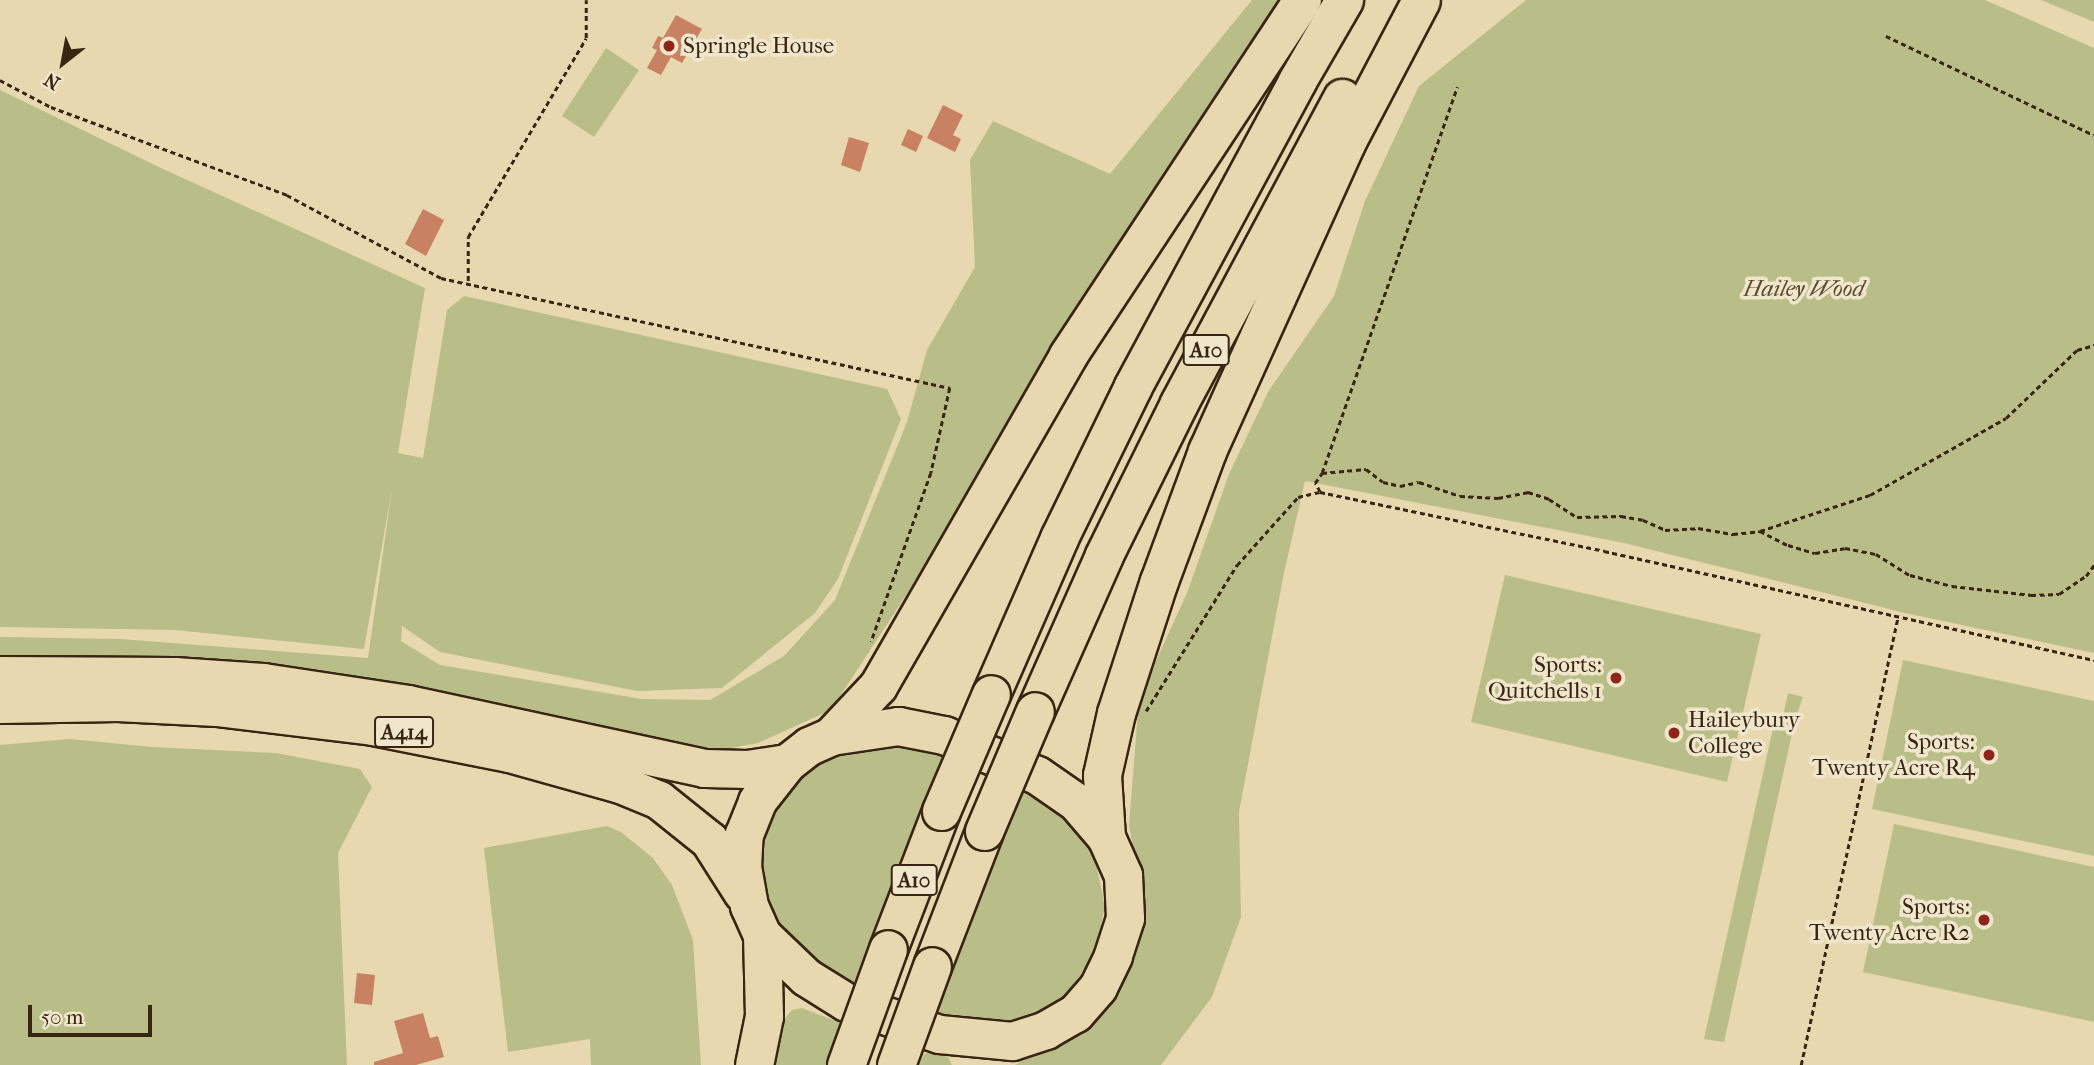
<!DOCTYPE html>
<style>
body{margin:0}
#map{position:relative;width:2094px;height:1065px;overflow:hidden;background:#e8d8b0;font-family:"IM FELL French Canon",serif}
div>[style]{position:absolute}
.green>*{inset:0;background:#b9be89}
.building>*{inset:0;background:#c88162}
.path>*{height:2.5px;margin-top:-1.25px;transform-origin:0;background:repeating-linear-gradient(90deg,#392514 0 5px,transparent 0 8.5px)}
.roads{filter:drop-shadow(2px 0 #392514) drop-shadow(-2px 0 #392514) drop-shadow(0 2px #392514) drop-shadow(0 -2px #392514)}
.highway>*{height:37px;margin:-18.5px;padding:0 18.5px;transform-origin:18.5px;border-radius:18.5px;background:#e8d8b0}
.bridges{filter:drop-shadow(2px 0 #392514) drop-shadow(-2px 0 #392514) drop-shadow(0 2px #392514) drop-shadow(0 -2px #392514)}
.highway-bridge>*{height:37px;margin:-18.5px;padding:0 18.5px;transform-origin:18.5px;border-radius:18.5px;background:#e8d8b0}
.dots>*{width:19px;height:19px;translate:-50% -50%;box-sizing:border-box;border:4px solid #f0e6cc;border-radius:50%}
span{translate:-50% -50%;white-space:nowrap;text-align:center;line-height:1.15;-webkit-text-stroke:7px #f0e6cc;paint-order:stroke}
.shield-label span{padding:2px 5px;background:#f0e6cc;border:2px solid;border-radius:5px;-webkit-text-stroke-width:0}
.shield-label{font-size:21px;color:#392514;font-weight:700}
.poi-label{font-size:23px;color:#392514}
.left{translate:0 -50%;text-align:left}
.right{translate:-100% -50%;text-align:right}
.park-label{font-size:23px;color:#594b31;font-style:italic}
.north{position:absolute;left:28px;top:28px;width:70px;height:70px;-webkit-text-stroke:5px #f0e6cc;paint-order:stroke;rotate:211deg;font-size:19px;font-weight:700;line-height:28px;text-align:center;color:#392514}
.north::after{content:'';display:block;margin:auto;width:24px;height:32px;background:#392514;clip-path:polygon(50% 0,100% 100%,50% 72%,0 100%)}
.scale{position:absolute;left:28px;top:1005px;width:124px;height:32px;box-sizing:border-box;border:4px solid #392514;border-top:0;padding-left:9px;font-size:21px;line-height:24px;white-space:nowrap;color:#392514;-webkit-text-stroke:5px #f0e6cc;paint-order:stroke}
</style>
<div id="map">
<div class="green">
<i style="clip-path:polygon(1252px 0,1295px 0,831px 710px,758px 743px,699px 754px,605px 727px,440px 697px,0 667px,0 637px,4px 637px,121px 639px,368px 658px,392px 489px,364px 649px,175px 630px,0 627px,0 90px,161px 168px,425px 288px,398px 453px,423px 458px,447px 310px,464px 296px,887px 389px,901px 419px,838px 579px,815px 613px,722px 688px,637px 691px,440px 652px,402px 626px,401px 641px,440px 665px,642px 699px,710px 700px,784px 656px,835px 600px,907px 422px,927px 350px,975px 267px,970px 160px,993px 121px,1110px 174px)"></i>
<i style="clip-path:polygon(1526px 0,1985px 0,2094px 48px,2094px 653px,1905px 613px,1624px 543px,1305px 481px,1284px 573px,1239px 812px,1241px 917px,1212px 997px,1161px 1065px,1015px 1065px,1107px 1009px,1140px 942px,1139px 877px,1129px 826px,1139px 698px,1187px 593px,1229px 474px,1268px 392px,1334px 296px,1365px 201px,1419px 86px)"></i>
<i style="clip-path:polygon(2041px 0,2094px 0,2094px 22px)"></i>
<i style="clip-path:polygon(606px 48px,639px 70px,594px 137px,562px 116px)"></i>
<i style="clip-path:polygon(1505px 575px,1761px 634px,1727px 782px,1471px 722px)"></i>
<i style="clip-path:polygon(1903px 660px,2094px 701px,2094px 856px,1872px 809px)"></i>
<i style="clip-path:polygon(1788px 693px,1803px 697px,1795px 720px,1724px 1042px,1704px 1039px,1776px 715px,1783px 716px)"></i>
<i style="clip-path:polygon(70px 739px,152px 747px,276px 753px,360px 769px,372px 787px,338px 853px,347px 1065px,0 1065px,0 745px)"></i>
<i style="clip-path:polygon(867px 740px,918px 745px,943px 756px,851px 990px,798px 962px,755px 888px,762px 820px,803px 765px)"></i>
<i style="clip-path:polygon(1021px 787px,1067px 817px,1095px 858px,1105px 907px,1094px 956px,1064px 997px,1036px 1015px,1004px 1026px,931px 1018px)"></i>
<i style="clip-path:polygon(1894px 824px,2094px 867px,2094px 1022px,1863px 972px)"></i>
<i style="clip-path:polygon(607px 826px,621px 832px,653px 858px,672px 885px,693px 940px,701px 1065px,591px 1065px,590px 1039px,508px 1052px,484px 848px)"></i>
<i style="clip-path:polygon(802px 1008px,846px 1025px,832px 1065px,771px 1065px,777px 1035px,786px 1017px,792px 1010px)"></i>
<i style="clip-path:polygon(934px 1051px,948px 1057px,952px 1065px,919px 1065px,924px 1054px)"></i>
</div>
<div class="building">
<i style="clip-path:polygon(676px 15px,702px 29px,682px 63px,671px 57px,661px 75px,647px 68px,657px 50px,652px 48px,658px 36px,663px 38px)"></i>
<i style="clip-path:polygon(943px 105px,963px 115px,953px 135px,961px 139px,955px 152px,927px 138px)"></i>
<i style="clip-path:polygon(908px 129px,923px 136px,916px 152px,901px 145px)"></i>
<i style="clip-path:polygon(849px 137px,869px 143px,860px 172px,841px 165px)"></i>
<i style="clip-path:polygon(423px 209px,444px 220px,426px 256px,405px 244px)"></i>
<i style="clip-path:polygon(357px 973px,375px 975px,372px 1005px,354px 1003px)"></i>
<i style="clip-path:polygon(423px 1013px,430px 1038px,438px 1036px,444px 1057px,416px 1065px,374px 1065px,374px 1062px,403px 1053px,394px 1021px)"></i>
</div>
<div class="path">
<i style="left:1886px;top:36px;width:230px;rotate:25.5deg"></i>
<i style="left:0;top:80px;width:58px;rotate:27.9deg"></i>
<i style="left:51px;top:107px;width:252px;rotate:20.4deg"></i>
<i style="left:287px;top:195px;width:175px;rotate:28.3deg"></i>
<i style="left:441px;top:278px;width:521px;rotate:12.19deg"></i>
<i style="left:950px;top:388px;width:87px;rotate:102.6deg"></i>
<i style="left:931px;top:473px;width:179px;rotate:109.5deg"></i>
<i style="left:468px;top:281px;width:44px;rotate:-90deg"></i>
<i style="left:468px;top:237px;width:231px;rotate:-59.3deg"></i>
<i style="left:586px;top:38px;width:38px;rotate:-90deg"></i>
<i style="left:1322px;top:473px;width:409px;rotate:-70.7deg"></i>
<i style="left:1320px;top:492px;width:10px;rotate:-119deg"></i>
<i style="left:1315px;top:483px;width:12px;rotate:-55deg"></i>
<i style="left:1322px;top:473px;width:44px;rotate:-5.2deg"></i>
<i style="left:1366px;top:469px;width:21px;rotate:37deg"></i>
<i style="left:1383px;top:482px;width:17px;rotate:13deg"></i>
<i style="left:1400px;top:486px;width:19px;rotate:-12deg"></i>
<i style="left:1419px;top:482px;width:43px;rotate:18.9deg"></i>
<i style="left:1460px;top:496px;width:38px;rotate:3deg"></i>
<i style="left:1498px;top:498px;width:31px;rotate:-11deg"></i>
<i style="left:1528px;top:492px;width:22px;rotate:18deg"></i>
<i style="left:1549px;top:499px;width:33px;rotate:33deg"></i>
<i style="left:1577px;top:517px;width:44px;rotate:-1.3deg"></i>
<i style="left:1621px;top:516px;width:22px;rotate:10deg"></i>
<i style="left:1643px;top:520px;width:24px;rotate:24deg"></i>
<i style="left:1665px;top:530px;width:33px;rotate:-3deg"></i>
<i style="left:1698px;top:528px;width:36px;rotate:10deg"></i>
<i style="left:1733px;top:534px;width:27px;rotate:-6deg"></i>
<i style="left:1760px;top:531px;width:31px;rotate:27deg"></i>
<i style="left:1788px;top:545px;width:28px;rotate:17deg"></i>
<i style="left:1815px;top:553px;width:30px;rotate:-9deg"></i>
<i style="left:1845px;top:548px;width:32px;rotate:11deg"></i>
<i style="left:1876px;top:554px;width:40px;rotate:32deg"></i>
<i style="left:1910px;top:575px;width:43px;rotate:14.7deg"></i>
<i style="left:1952px;top:586px;width:80px;rotate:6.5deg"></i>
<i style="left:2031px;top:595px;width:28px;rotate:-2deg"></i>
<i style="left:2059px;top:594px;width:32px;rotate:-34deg"></i>
<i style="left:2086px;top:576px;width:14px;rotate:-54deg"></i>
<i style="left:1760px;top:531px;width:116px;rotate:-18.1deg"></i>
<i style="left:1870px;top:495px;width:156px;rotate:-29.5deg"></i>
<i style="left:2006px;top:418px;width:98px;rotate:-43.8deg"></i>
<i style="left:2077px;top:350px;width:18px;rotate:-16deg"></i>
<i style="left:1146px;top:711px;width:172px;rotate:-58.1deg"></i>
<i style="left:1237px;top:565px;width:91px;rotate:-48.1deg"></i>
<i style="left:1298px;top:497px;width:23px;rotate:-13deg"></i>
<i style="left:1320px;top:492px;width:290px;rotate:11.7deg"></i>
<i style="left:1604px;top:551px;width:502px;rotate:12.54deg"></i>
<i style="left:1801px;top:1065px;width:457px;rotate:-77.8deg"></i>
</div>
<div class="roads">
<div class="highway">
<i style="left:0;top:675px;width:174px;rotate:0.3deg"></i>
<i style="left:174px;top:676px;width:89px;rotate:3.9deg"></i>
<i style="left:263px;top:682px;width:147px;rotate:8.6deg"></i>
<i style="left:408px;top:704px;width:303px;rotate:12.2deg"></i>
<i style="left:704px;top:768px;width:43px;rotate:1.3deg"></i>
<i style="left:747px;top:769px;width:40px;rotate:-8.5deg"></i>
<i style="left:991px;top:694px;width:170px;rotate:-66.4deg"></i>
<i style="left:1059px;top:538px;width:169px;rotate:-64deg"></i>
<i style="left:1133px;top:386px;width:346px;rotate:-61.7deg"></i>
<i style="left:1297px;top:81px;width:94px;rotate:-59.9deg"></i>
<i style="left:0;top:704px;width:117px;rotate:-1deg"></i>
<i style="left:117px;top:702px;width:99px;rotate:2.9deg"></i>
<i style="left:216px;top:707px;width:158px;rotate:6.9deg"></i>
<i style="left:373px;top:726px;width:139px;rotate:11.2deg"></i>
<i style="left:509px;top:753px;width:115px;rotate:15.6deg"></i>
<i style="left:620px;top:784px;width:42px;rotate:22.3deg"></i>
<i style="left:659px;top:800px;width:64px;rotate:38.7deg"></i>
<i style="left:709px;top:840px;width:62px;rotate:57.6deg"></i>
<i style="left:1035px;top:711px;width:171px;rotate:-66.1deg"></i>
<i style="left:1104px;top:555px;width:169px;rotate:-63.7deg"></i>
<i style="left:1179px;top:403px;width:346px;rotate:-61.9deg"></i>
<i style="left:898px;top:726px;width:47px;rotate:11.1deg"></i>
<i style="left:944px;top:735px;width:101px;rotate:23.3deg"></i>
<i style="left:1037px;top:775px;width:47px;rotate:34.7deg"></i>
<i style="left:1076px;top:802px;width:46px;rotate:49.4deg"></i>
<i style="left:1106px;top:837px;width:42px;rotate:65.9deg"></i>
<i style="left:1123px;top:875px;width:43px;rotate:87.3deg"></i>
<i style="left:1125px;top:918px;width:40px;rotate:108deg"></i>
<i style="left:1113px;top:956px;width:34px;rotate:116deg"></i>
<i style="left:1098px;top:987px;width:35px;rotate:131deg"></i>
<i style="left:1075px;top:1013px;width:34px;rotate:150deg"></i>
<i style="left:1046px;top:1030px;width:36px;rotate:162deg"></i>
<i style="left:1012px;top:1041px;width:73px;rotate:-174.5deg"></i>
<i style="left:939px;top:1034px;width:98px;rotate:-161deg"></i>
<i style="left:846px;top:1002px;width:47px;rotate:-148deg"></i>
<i style="left:806px;top:977px;width:61px;rotate:-136.3deg"></i>
<i style="left:762px;top:935px;width:32px;rotate:-114deg"></i>
<i style="left:749px;top:906px;width:40px;rotate:-100deg"></i>
<i style="left:742px;top:867px;width:33px;rotate:-87deg"></i>
<i style="left:744px;top:834px;width:35px;rotate:-68deg"></i>
<i style="left:757px;top:801px;width:48px;rotate:-51.7deg"></i>
<i style="left:787px;top:763px;width:28px;rotate:-38deg"></i>
<i style="left:809px;top:746px;width:24px;rotate:-24deg"></i>
<i style="left:831px;top:736px;width:68px;rotate:-8.5deg"></i>
<i style="left:831px;top:736px;width:69px;rotate:-46.8deg"></i>
<i style="left:878px;top:686px;width:382px;rotate:-60.1deg"></i>
<i style="left:1068px;top:355px;width:425px;rotate:-56.6deg"></i>
<i style="left:1106px;top:837px;width:62px;rotate:-93.7deg"></i>
<i style="left:1102px;top:775px;width:64px;rotate:-77.3deg"></i>
<i style="left:1116px;top:713px;width:139px;rotate:-72deg"></i>
<i style="left:1159px;top:581px;width:139px;rotate:-69.7deg"></i>
<i style="left:1207px;top:451px;width:338px;rotate:-65.7deg"></i>
<i style="left:1346px;top:143px;width:161px;rotate:-62.3deg"></i>
<i style="left:888px;top:949px;width:148px;rotate:-69deg"></i>
<i style="left:932px;top:966px;width:145px;rotate:-68.9deg"></i>
<i style="left:754px;top:1065px;width:50px;rotate:-78.5deg"></i>
<i style="left:764px;top:1016px;width:81px;rotate:-91.4deg"></i>
</div>
</div>
<div class="bridges">
<div class="highway-bridge">
<i style="left:941px;top:811px;width:127px;rotate:-66.9deg"></i>
<i style="left:984px;top:831px;width:130px;rotate:-67deg"></i>
<i style="left:846px;top:1065px;width:123px;rotate:-70.1deg"></i>
<i style="left:896px;top:1065px;width:105px;rotate:-70deg"></i>
</div>
</div>
<div class="dots">
<i style="left:669px;top:46px;background:#8f2418"></i>
<i style="left:1616px;top:678px;background:#8f2418"></i>
<i style="left:1674px;top:733px;background:#8f2418"></i>
<i style="left:1989px;top:755px;background:#8f2418"></i>
<i style="left:1984px;top:920px;background:#8f2418"></i>
</div>
<div class="shield-label">
<span style="left:1206px;top:350px">A10</span>
<span style="left:404px;top:732px">A414</span>
<span style="left:914px;top:880px">A10</span>
</div>
<div class="poi-label">
<span class="left" style="left:683px;top:46px">Springle House</span>
<span class="right" style="left:1602px;top:678px">Sports:<br>Quitchells 1</span>
<span class="left" style="left:1688px;top:733px">Haileybury<br>College</span>
<span class="right" style="left:1975px;top:755px">Sports:<br>Twenty Acre R4</span>
<span class="right" style="left:1970px;top:920px">Sports:<br>Twenty Acre R2</span>
</div>
<div class="park-label">
<span style="left:1804px;top:289px">Hailey Wood</span>
</div>
<div class="north">N</div>
<div class="scale">50 m</div>
</div>
